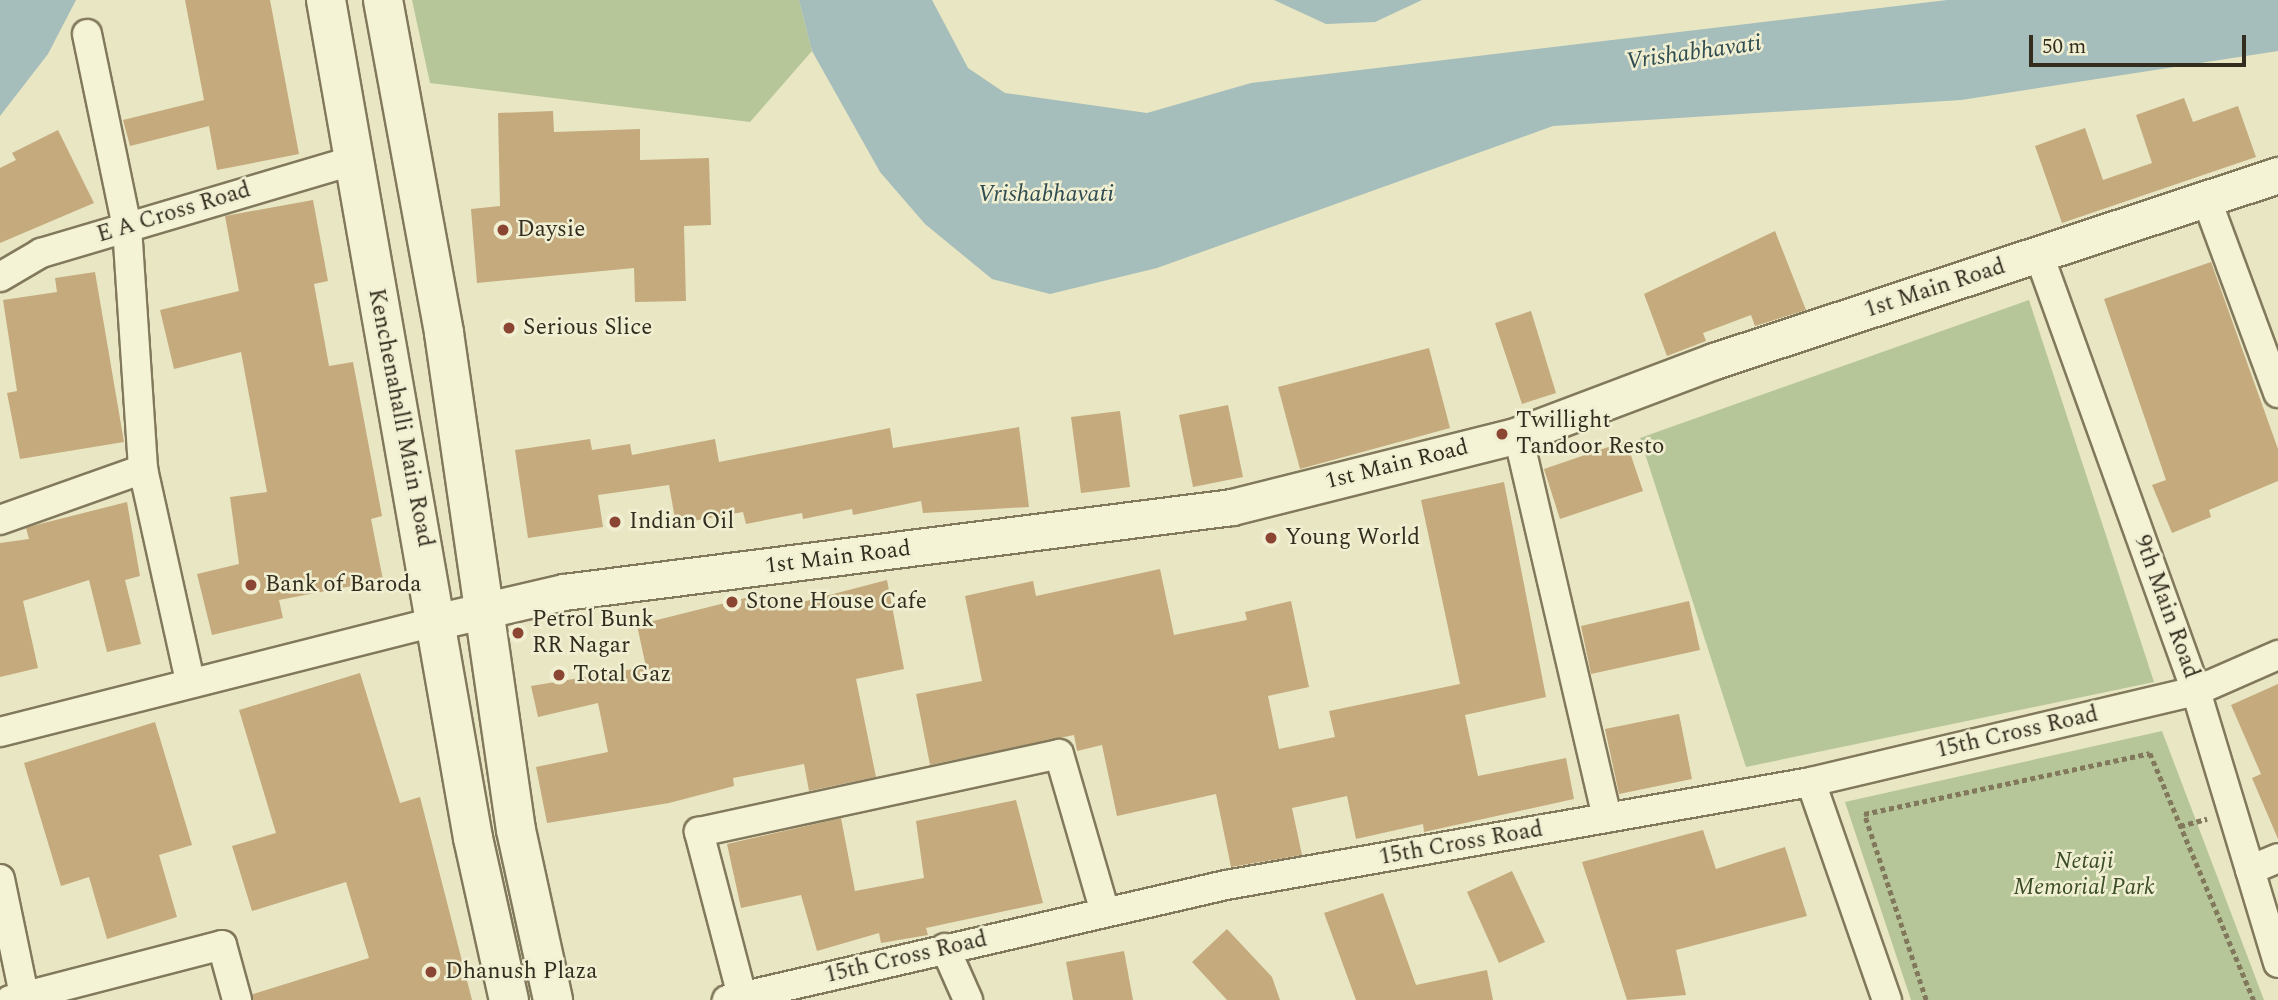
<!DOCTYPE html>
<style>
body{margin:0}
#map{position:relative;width:2278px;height:1000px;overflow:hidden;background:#e9e6c3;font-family:Spectral,serif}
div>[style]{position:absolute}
.green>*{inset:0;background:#b6c699}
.water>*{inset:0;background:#a5bdbb}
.building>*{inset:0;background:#c4aa7d}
.path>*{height:4.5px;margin-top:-2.25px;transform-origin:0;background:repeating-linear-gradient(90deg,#82795c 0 5px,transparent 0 8.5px)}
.roads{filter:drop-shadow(2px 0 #82795c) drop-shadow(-2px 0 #82795c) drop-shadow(0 2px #82795c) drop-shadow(0 -2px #82795c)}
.minor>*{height:28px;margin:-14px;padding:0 14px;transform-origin:14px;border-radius:14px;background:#f5f3d6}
.tertiary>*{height:35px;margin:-17.5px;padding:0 17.5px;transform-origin:17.5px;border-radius:17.5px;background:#f5f3d6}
.secondary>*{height:38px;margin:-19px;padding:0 19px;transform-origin:19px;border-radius:19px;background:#f5f3d6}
.dots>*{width:19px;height:19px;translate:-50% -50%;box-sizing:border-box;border:4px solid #f1efd2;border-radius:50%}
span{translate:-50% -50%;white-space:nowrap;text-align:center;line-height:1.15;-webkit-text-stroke:5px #f1efd2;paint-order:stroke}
.street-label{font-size:23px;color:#332d1f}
.poi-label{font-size:23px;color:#332d1f}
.left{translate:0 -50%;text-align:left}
.park-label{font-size:23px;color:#3b4d27;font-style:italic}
.water-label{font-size:24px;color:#2f4c51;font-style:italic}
.scale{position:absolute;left:2029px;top:35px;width:217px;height:32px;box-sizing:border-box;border:4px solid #332d1f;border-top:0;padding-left:9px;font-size:21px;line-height:24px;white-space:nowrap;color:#332d1f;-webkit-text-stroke:5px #f1efd2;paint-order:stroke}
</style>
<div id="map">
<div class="green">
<i style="clip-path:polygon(412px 0,799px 0,812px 51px,750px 122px,430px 83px)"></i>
<i style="clip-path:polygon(2029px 300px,2154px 682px,1746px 767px,1640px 438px)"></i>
<i style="clip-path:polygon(2162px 731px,2264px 1000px,1911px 1000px,1845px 802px)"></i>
</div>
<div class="water">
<i style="clip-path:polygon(0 0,76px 0,48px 54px,0 116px)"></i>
<i style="clip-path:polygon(799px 0,932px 0,968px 68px,1005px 93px,1147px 113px,1251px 83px,1947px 0,2278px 0,2278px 51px,1961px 100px,1553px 126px,1157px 268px,1050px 294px,992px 279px,925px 224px,880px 172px,812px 51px)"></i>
<i style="clip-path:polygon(1274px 0,1422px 0,1375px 22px,1326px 24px)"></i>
</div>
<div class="building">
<i style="clip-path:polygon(185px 0,270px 0,299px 154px,217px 170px,209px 126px,130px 146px,123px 120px,204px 100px)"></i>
<i style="clip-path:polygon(2184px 98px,2193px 122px,2238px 106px,2256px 157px,2062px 223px,2035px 146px,2085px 128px,2103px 180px,2152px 163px,2136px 115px)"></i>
<i style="clip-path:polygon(553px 111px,554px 132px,640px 129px,640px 160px,709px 158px,711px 225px,684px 226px,686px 301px,635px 302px,634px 268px,477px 283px,471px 209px,500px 206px,498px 113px)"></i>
<i style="clip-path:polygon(58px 130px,94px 203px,0 243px,0 168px,16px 160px,12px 153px)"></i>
<i style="clip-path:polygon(313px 200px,328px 281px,314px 284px,329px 366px,353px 362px,382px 516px,371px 519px,383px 580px,279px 600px,283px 618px,212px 635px,197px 574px,239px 564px,230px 497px,267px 492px,241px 352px,174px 369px,160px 310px,239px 291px,225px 216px)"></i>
<i style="clip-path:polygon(1775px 231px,1806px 310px,1755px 326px,1751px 315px,1703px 333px,1706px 341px,1667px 356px,1644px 294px)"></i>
<i style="clip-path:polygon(2211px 262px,2278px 449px,2278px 481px,2209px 510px,2211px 517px,2172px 533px,2152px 485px,2166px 480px,2104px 299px)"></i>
<i style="clip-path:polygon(95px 272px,124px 442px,20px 459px,7px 393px,17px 391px,3px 300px,57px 292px,55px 278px)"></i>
<i style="clip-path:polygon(1531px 311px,1556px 393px,1522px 404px,1495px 323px)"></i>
<i style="clip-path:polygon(1429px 348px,1450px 428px,1300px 469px,1278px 387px)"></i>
<i style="clip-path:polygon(1228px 405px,1243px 477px,1193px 487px,1179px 415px)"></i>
<i style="clip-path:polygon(1120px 411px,1130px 487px,1081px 493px,1071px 417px)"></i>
<i style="clip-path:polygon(1019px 427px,1029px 507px,923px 513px,921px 501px,853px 515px,852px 509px,803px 519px,802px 513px,746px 524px,743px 512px,676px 524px,669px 485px,598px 495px,603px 527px,528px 538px,515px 450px,590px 439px,592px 450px,630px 444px,632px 455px,715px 439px,719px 462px,890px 428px,893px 448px)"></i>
<i style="clip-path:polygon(1626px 441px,1643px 491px,1560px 519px,1544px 469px)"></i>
<i style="clip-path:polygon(1504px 482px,1546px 697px,1465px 715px,1478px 776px,1566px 758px,1574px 799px,1424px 832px,1423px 824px,1356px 839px,1347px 796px,1292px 808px,1302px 855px,1231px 867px,1216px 794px,1117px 816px,1102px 745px,1077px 751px,1074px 735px,930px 765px,916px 694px,982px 681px,965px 596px,1033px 581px,1036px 596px,1160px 569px,1174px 635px,1247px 620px,1245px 612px,1291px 601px,1309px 687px,1268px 696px,1279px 749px,1335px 737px,1329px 711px,1460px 684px,1421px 500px)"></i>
<i style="clip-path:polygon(127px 502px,140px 576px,125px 580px,141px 644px,107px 652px,89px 580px,23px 601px,38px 668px,0 677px,0 543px,29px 539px,26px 528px,32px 526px)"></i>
<i style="clip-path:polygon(887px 580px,904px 669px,856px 679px,876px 777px,809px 791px,804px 764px,733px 778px,734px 786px,669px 803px,547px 823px,536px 767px,608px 752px,598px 703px,538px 717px,531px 686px,646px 667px,637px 625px,765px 593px,768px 611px)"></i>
<i style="clip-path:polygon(1689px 601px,1700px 650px,1591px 674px,1581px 626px)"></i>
<i style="clip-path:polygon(360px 673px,400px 803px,420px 797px,472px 1000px,253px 1000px,253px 994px,369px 958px,346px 882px,252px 911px,232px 846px,276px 833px,239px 710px)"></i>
<i style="clip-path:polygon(2278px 684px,2278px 839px,2252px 778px,2261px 774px,2231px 705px)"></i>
<i style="clip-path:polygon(1679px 714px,1692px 779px,1619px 794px,1605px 729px)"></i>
<i style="clip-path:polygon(155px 722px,192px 845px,159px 855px,177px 917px,107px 939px,89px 877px,61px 886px,24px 763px)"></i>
<i style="clip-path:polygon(1016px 800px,1043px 903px,926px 928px,928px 935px,881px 943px,879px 933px,817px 951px,801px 895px,741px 908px,727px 844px,841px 818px,855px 891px,924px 878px,916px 821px)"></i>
<i style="clip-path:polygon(1703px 830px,1716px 869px,1785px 847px,1807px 916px,1676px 950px,1686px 995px,1627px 1000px,1582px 862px)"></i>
<i style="clip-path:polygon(1512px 871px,1545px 942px,1499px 963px,1467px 892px)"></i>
<i style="clip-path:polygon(1383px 893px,1416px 985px,1487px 970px,1493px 1000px,1356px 1000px,1324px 913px)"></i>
<i style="clip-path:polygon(1227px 929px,1272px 977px,1280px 1000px,1227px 1000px,1192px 962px)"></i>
<i style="clip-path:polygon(1124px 951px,1133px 1000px,1073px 1000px,1066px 962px)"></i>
</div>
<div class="path">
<i style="left:2180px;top:826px;width:28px;rotate:-15deg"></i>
<i style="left:1926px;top:1000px;width:196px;rotate:-108.4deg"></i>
<i style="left:1864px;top:814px;width:292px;rotate:-12deg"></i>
<i style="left:2150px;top:753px;width:268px;rotate:67.2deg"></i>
</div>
<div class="roads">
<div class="minor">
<i style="left:87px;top:34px;width:197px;rotate:78.3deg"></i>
<i style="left:127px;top:227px;width:243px;rotate:86.2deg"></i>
<i style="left:2206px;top:198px;width:208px;rotate:69.7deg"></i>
<i style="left:2039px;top:255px;width:463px;rotate:70.2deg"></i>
<i style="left:2196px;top:691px;width:284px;rotate:73.2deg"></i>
<i style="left:0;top:277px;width:48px;rotate:-30.3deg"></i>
<i style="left:41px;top:253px;width:324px;rotate:-16.5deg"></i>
<i style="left:1518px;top:435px;width:393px;rotate:76.9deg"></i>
<i style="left:0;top:520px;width:152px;rotate:-19.6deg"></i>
<i style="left:143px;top:469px;width:217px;rotate:77.5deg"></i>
<i style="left:0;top:732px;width:453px;rotate:-14.2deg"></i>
<i style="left:1811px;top:782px;width:231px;rotate:70.8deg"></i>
<i style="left:2250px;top:870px;width:30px;rotate:-23deg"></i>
<i style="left:0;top:879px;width:124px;rotate:78.3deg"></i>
<i style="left:945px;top:948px;width:57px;rotate:66.1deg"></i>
<i style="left:742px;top:996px;width:170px;rotate:-104.7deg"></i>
<i style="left:699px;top:832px;width:368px;rotate:-12.2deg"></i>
<i style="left:1059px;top:754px;width:165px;rotate:73.8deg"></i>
<i style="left:10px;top:1000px;width:219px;rotate:-14.5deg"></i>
<i style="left:222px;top:945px;width:57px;rotate:74.7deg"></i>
<i style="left:727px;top:1000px;width:512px;rotate:-12.98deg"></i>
<i style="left:1226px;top:885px;width:594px;rotate:-9.99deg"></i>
<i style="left:1811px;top:782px;width:396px;rotate:-13.3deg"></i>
<i style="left:2196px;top:691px;width:90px;rotate:-23.7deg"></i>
</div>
<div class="tertiary">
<i style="left:439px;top:621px;width:128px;rotate:-13.1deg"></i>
<i style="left:564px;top:592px;width:673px;rotate:-7.25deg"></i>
<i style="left:1232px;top:507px;width:295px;rotate:-14.1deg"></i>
<i style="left:1518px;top:435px;width:210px;rotate:-20.7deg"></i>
<i style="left:1714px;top:361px;width:594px;rotate:-18.25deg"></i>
</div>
<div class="secondary">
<i style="left:326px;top:0;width:851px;rotate:80.05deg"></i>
<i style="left:473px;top:838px;width:166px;rotate:77.5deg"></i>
<i style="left:383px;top:0;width:339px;rotate:79.6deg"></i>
<i style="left:444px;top:333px;width:502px;rotate:81.76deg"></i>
<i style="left:516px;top:830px;width:174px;rotate:77.7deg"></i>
</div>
</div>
<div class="dots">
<i style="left:503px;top:230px;background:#8a4632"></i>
<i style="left:509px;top:328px;background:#8a4632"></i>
<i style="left:1502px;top:434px;background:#8a4632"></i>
<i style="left:615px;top:522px;background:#8a4632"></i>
<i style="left:1271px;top:538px;background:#8a4632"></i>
<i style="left:251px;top:585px;background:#8a4632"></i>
<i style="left:732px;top:602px;background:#8a4632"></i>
<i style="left:518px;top:633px;background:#8a4632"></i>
<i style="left:559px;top:675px;background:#8a4632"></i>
<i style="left:431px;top:972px;background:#8a4632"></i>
</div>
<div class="street-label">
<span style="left:174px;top:213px;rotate:-17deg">E A Cross Road</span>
<span style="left:1935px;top:289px;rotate:-18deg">1st Main Road</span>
<span style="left:400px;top:418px;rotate:79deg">Kenchenahalli Main Road</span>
<span style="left:1397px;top:465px;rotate:-14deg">1st Main Road</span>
<span style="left:838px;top:558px;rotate:-7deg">1st Main Road</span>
<span style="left:2166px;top:607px;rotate:70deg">9th Main Road</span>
<span style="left:2017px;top:733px;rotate:-13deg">15th Cross Road</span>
<span style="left:1461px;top:844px;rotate:-10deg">15th Cross Road</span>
<span style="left:906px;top:958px;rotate:-13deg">15th Cross Road</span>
</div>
<div class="poi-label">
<span class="left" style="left:517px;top:230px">Daysie</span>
<span class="left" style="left:523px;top:328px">Serious Slice</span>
<span class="left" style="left:1516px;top:434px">Twillight<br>Tandoor Resto</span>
<span class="left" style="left:629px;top:522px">Indian Oil</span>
<span class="left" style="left:1285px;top:538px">Young World</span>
<span class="left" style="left:265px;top:585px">Bank of Baroda</span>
<span class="left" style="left:746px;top:602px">Stone House Cafe</span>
<span class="left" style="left:532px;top:633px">Petrol Bunk<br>RR Nagar</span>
<span class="left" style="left:573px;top:675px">Total Gaz</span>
<span class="left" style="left:445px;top:972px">Dhanush Plaza</span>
</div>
<div class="park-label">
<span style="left:2084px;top:875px">Netaji<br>Memorial Park</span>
</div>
<div class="water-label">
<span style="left:1694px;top:53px;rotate:-8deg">Vrishabhavati</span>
<span style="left:1046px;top:195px">Vrishabhavati</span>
</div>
<div class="scale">50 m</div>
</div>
